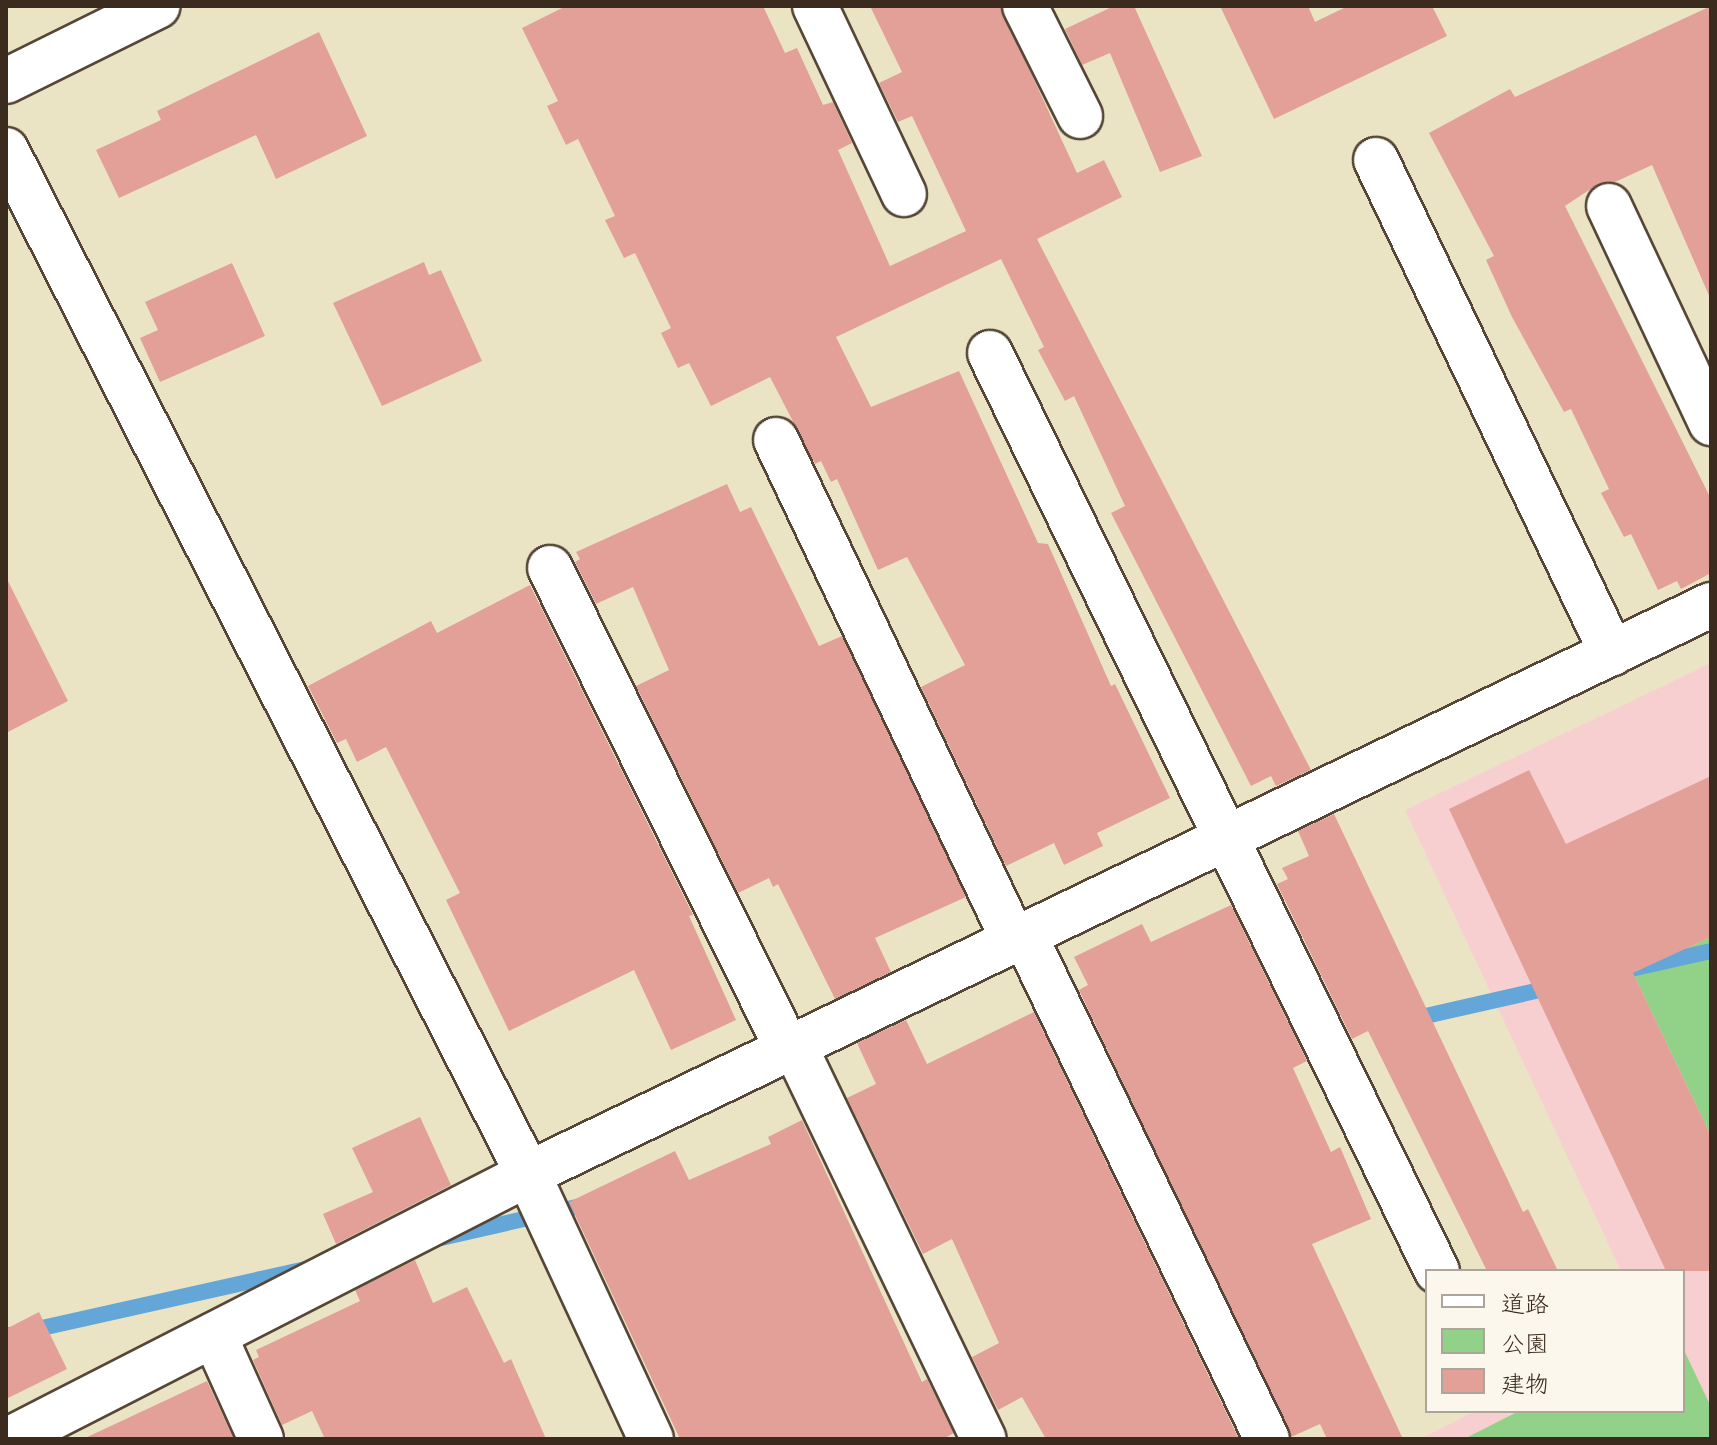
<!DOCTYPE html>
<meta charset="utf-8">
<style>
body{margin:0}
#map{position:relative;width:1717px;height:1445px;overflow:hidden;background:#ebe4c4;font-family:Mali,"Klee One",sans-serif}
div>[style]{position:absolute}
.built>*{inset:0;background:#f7cfd1}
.green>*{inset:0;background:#92d288}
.stream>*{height:16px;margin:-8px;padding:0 8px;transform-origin:8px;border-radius:8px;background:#64a6d8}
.building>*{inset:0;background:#e2a098}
.roads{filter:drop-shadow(2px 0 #554637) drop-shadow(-2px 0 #554637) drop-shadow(0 2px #554637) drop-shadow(0 -2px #554637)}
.minor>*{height:44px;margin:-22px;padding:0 22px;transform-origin:22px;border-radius:22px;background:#fff}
span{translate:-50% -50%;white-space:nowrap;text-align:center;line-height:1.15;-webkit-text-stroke:6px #fbf7ec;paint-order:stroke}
.frame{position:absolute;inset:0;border:8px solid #3b2a1e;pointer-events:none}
.legend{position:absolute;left:1425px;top:1269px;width:260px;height:144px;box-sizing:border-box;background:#fbf7ec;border:2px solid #aea59a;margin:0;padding:10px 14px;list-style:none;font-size:24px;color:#3b2a1e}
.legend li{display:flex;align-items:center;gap:16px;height:40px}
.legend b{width:40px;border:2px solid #aea59a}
</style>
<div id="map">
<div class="built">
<i style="clip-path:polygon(1711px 663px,1711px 1439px,1420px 1439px,1475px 1411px,1683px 1411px,1683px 1271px,1621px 1271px,1405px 810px)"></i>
</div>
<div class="green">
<i style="clip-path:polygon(1633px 916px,1655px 963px,1711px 937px,1711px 1136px,1611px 927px)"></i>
<i style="clip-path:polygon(1683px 1348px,1711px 1407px,1711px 1439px,1464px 1439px,1519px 1411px,1683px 1411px)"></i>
</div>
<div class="stream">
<i style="left:1631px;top:969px;width:82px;rotate:-12.7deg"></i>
<i style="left:1408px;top:1020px;width:149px;rotate:-12.8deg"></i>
<i style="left:441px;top:1238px;width:157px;rotate:-12.9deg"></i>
<i style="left:6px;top:1336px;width:306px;rotate:-12.6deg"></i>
</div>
<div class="building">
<i style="clip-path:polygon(566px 6px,763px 6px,785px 53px,797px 48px,823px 105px,833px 102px,852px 143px,838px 150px,890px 266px,966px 231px,912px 116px,898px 122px,879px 83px,902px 72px,870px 6px,1000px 6px,1077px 173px,1104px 160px,1122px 197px,1037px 239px,1311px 770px,1276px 786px,1271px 776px,1251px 786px,1111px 513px,1125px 506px,1074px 396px,1065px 401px,1038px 350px,1044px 347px,1001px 259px,836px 337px,871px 407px,959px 371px,1038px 543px,1048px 544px,1111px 686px,1115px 684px,1170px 798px,1097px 833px,1103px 846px,1064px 865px,1054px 843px,1006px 866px,921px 687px,965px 665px,907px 557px,878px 570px,837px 479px,831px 482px,821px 461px,815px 464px,770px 377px,711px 406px,689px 363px,678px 368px,661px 333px,671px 328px,635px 253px,624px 258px,605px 220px,615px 216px,578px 139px,566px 145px,547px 106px,558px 101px,522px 28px)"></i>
<i style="clip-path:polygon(1114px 6px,1134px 6px,1202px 156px,1160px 172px,1110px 53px,1082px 65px,1065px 29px)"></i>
<i style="clip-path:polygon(1220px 6px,1308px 6px,1315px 22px,1348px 6px,1432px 6px,1447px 36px,1274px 119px)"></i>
<i style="clip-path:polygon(1711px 6px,1711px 300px,1652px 165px,1615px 182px,1598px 184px,1565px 206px,1711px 499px,1711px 573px,1681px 589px,1677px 581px,1658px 590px,1631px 534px,1624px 537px,1601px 493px,1609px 489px,1571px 409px,1564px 412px,1512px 317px,1486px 260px,1494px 256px,1429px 133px,1510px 89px,1515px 97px)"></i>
<i style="clip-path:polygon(319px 32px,367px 136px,276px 179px,256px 135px,119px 198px,96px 150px,161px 120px,157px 111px)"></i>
<i style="clip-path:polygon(424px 262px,429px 275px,441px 270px,482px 361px,382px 406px,333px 303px)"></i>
<i style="clip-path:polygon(232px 263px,265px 336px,160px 382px,140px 338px,158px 330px,145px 302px)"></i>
<i style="clip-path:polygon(727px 484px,740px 512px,751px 507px,819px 646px,842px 636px,966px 897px,875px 938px,891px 972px,835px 999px,778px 884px,773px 887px,769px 878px,738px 893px,636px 686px,669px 670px,633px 587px,596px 604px,575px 562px,580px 559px,576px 552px)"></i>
<i style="clip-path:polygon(6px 577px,68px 701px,6px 733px)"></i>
<i style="clip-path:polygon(530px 585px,693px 915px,689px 916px,736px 1020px,671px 1050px,634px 970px,509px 1031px,446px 900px,460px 893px,386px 747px,357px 762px,346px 739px,337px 743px,308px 686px,431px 621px,437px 633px)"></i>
<i style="clip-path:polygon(1529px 770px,1566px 844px,1711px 776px,1711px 937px,1633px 973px,1711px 1136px,1711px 1271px,1666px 1271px,1449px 809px)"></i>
<i style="clip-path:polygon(1334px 814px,1523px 1212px,1528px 1209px,1558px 1271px,1487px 1271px,1368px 1031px,1352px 1039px,1277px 884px,1288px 879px,1282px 868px,1309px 856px,1298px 831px)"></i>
<i style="clip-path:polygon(1231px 905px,1307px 1061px,1293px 1068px,1331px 1152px,1340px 1147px,1371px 1219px,1312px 1244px,1403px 1439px,1327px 1439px,1320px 1424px,1291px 1437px,1079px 990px,1088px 985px,1074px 957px,1142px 924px,1151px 942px)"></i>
<i style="clip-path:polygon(1034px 1012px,1239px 1439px,1046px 1439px,1022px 1397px,998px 1410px,972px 1357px,999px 1343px,952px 1239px,923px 1254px,847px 1098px,876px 1084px,857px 1043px,906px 1020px,927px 1064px)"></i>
<i style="clip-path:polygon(420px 1117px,451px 1185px,336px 1244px,323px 1214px,373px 1192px,352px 1148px)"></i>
<i style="clip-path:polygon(802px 1120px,922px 1382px,927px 1379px,954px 1433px,943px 1439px,680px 1439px,569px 1202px,675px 1151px,689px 1180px,771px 1144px,768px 1137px)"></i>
<i style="clip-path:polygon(415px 1260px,433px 1303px,467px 1287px,504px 1363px,511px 1359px,546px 1439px,325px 1439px,312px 1411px,282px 1425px,253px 1360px,259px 1357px,256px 1350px,360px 1301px,355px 1290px)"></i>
<i style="clip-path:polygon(39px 1312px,67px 1369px,6px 1399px,6px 1329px)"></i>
<i style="clip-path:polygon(207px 1381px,234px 1439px,83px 1439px)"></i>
</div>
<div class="roads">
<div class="minor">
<i style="left:815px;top:6px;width:208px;rotate:64.7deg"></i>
<i style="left:1025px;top:6px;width:123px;rotate:63.4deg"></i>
<i style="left:6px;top:81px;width:169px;rotate:-26.3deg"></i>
<i style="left:6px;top:150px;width:1149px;rotate:62.99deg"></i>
<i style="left:528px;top:1174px;width:292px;rotate:65.1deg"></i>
<i style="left:1376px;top:160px;width:547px;rotate:64.42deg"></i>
<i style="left:1609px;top:206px;width:240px;rotate:64.8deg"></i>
<i style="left:990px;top:353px;width:1021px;rotate:64.04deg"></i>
<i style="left:776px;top:440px;width:555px;rotate:64.59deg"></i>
<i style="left:550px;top:568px;width:538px;rotate:63.72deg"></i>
<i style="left:1025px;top:936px;width:558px;rotate:64.31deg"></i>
<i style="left:795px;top:1047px;width:435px;rotate:64.3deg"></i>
<i style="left:214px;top:1335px;width:114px;rotate:65.7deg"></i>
<i style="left:10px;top:1439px;width:582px;rotate:-27.09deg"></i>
<i style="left:528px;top:1174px;width:1313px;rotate:-25.69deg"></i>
</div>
</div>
<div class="frame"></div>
<ul class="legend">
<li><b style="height:10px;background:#fff"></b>道路</li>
<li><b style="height:22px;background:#92d288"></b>公園</li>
<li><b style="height:22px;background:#e2a098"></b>建物</li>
</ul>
</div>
